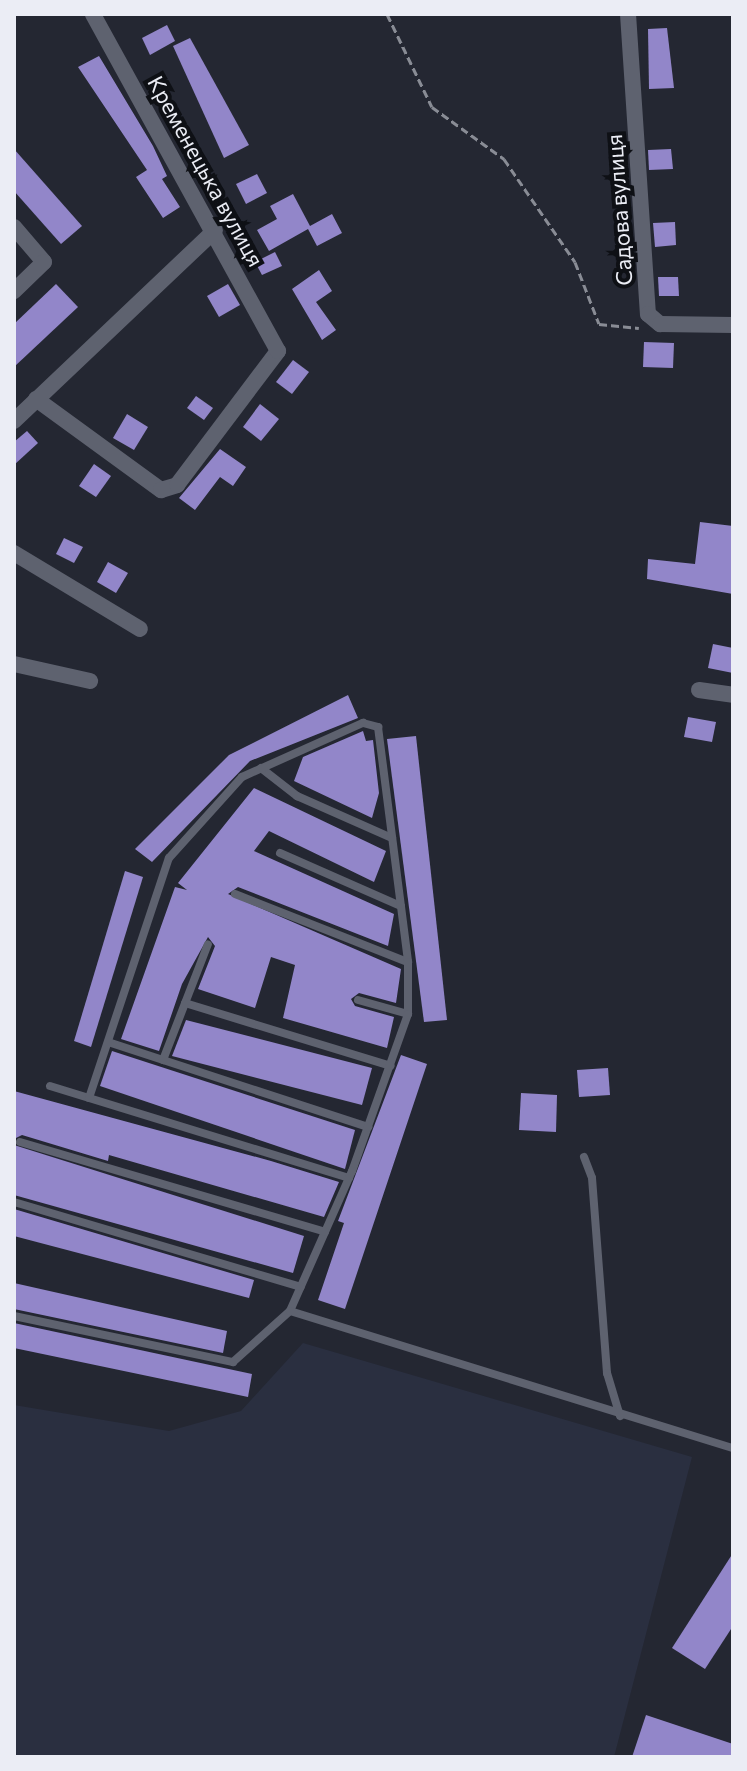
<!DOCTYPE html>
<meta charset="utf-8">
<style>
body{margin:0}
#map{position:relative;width:747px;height:1771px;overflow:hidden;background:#242732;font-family:Commissioner,sans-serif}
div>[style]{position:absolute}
.built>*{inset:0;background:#2a2f40}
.building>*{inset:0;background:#9286c9}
.path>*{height:3px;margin-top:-1.5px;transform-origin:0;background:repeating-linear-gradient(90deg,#898c95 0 8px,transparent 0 12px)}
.service>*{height:8px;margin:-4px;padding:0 4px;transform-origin:4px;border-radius:4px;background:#5e626f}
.minor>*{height:16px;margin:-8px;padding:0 8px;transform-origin:8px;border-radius:8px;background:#5e626f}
span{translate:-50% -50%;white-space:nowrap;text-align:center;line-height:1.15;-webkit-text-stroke:8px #0e1015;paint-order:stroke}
.street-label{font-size:22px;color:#ebedf5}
.frame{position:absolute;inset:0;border:16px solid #ebedf5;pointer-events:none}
</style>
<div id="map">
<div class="built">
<i style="clip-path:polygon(303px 1343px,692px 1457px,614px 1757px,14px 1757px,14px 1405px,169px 1431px,241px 1411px)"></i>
</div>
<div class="building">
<i style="clip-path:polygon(167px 25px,175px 41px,150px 55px,142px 38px)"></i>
<i style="clip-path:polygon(667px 28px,674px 88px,649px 89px,648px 29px)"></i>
<i style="clip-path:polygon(190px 38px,249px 145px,224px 158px,173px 46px)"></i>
<i style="clip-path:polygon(99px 56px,153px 146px,167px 176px,162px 179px,180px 207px,163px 218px,136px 177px,147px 170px,78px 67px)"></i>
<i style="clip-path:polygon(14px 149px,82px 226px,61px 244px,14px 191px)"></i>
<i style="clip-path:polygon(671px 149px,673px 169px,649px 170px,648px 150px)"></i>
<i style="clip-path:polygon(257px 174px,267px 193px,246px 204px,236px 184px)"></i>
<i style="clip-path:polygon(293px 194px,310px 226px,332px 214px,342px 233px,317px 246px,308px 229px,269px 251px,257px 230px,277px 219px,270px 206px)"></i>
<i style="clip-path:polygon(675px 222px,676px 245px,655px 247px,653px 223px)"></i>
<i style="clip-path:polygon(275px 252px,282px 266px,262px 275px,255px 262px)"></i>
<i style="clip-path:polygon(319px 270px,332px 291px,316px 302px,336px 330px,322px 340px,292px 289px)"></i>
<i style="clip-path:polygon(658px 277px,678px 277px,679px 296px,659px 296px)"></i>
<i style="clip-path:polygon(56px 284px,78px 307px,14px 367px,14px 324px)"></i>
<i style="clip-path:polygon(228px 284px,240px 305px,219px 317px,207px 296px)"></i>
<i style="clip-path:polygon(644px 342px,674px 343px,673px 368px,643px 367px)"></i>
<i style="clip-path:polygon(293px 360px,309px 372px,292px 394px,276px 382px)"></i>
<i style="clip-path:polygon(196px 396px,213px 408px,204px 420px,187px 408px)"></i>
<i style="clip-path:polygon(260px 404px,279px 419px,261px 441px,243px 427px)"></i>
<i style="clip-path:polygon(127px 414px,148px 427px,134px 450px,113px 438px)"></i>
<i style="clip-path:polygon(27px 431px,38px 443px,14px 465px,14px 442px)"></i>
<i style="clip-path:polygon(220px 449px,246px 467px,233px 486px,220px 477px,195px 510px,179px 498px)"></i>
<i style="clip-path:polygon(94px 464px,111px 476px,96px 497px,79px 486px)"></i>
<i style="clip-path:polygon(700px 522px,733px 526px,733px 594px,647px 579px,648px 559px,695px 564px)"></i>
<i style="clip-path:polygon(64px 538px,83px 547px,74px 563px,56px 554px)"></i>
<i style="clip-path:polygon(108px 562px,128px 573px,116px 593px,97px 582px)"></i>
<i style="clip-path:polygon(713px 644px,733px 648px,733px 673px,708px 668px)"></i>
<i style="clip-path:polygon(348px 695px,358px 718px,250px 761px,152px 862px,135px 849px,229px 755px)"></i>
<i style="clip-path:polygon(688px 717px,716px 722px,712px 742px,684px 737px)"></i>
<i style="clip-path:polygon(363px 731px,366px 741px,373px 740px,379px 793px,372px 818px,294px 781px,303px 757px)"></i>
<i style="clip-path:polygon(416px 736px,447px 1020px,424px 1022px,387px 739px)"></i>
<i style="clip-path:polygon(254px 788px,386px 851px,374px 882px,269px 831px,254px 851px,394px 914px,388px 946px,238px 887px,228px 894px,401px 969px,396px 1003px,359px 993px,351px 999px,355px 1006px,394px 1017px,387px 1048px,283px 1018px,295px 965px,271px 957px,255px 1008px,198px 989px,215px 946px,208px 937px,182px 984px,159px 1051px,121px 1039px,175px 887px,187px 890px,178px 883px)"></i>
<i style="clip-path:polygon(125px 871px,143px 877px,91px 1047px,74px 1041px)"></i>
<i style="clip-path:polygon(186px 1020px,372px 1068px,362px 1105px,172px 1056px)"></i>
<i style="clip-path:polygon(112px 1051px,355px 1130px,345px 1169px,100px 1086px)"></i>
<i style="clip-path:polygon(401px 1055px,427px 1064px,345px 1309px,318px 1300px,344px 1223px,338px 1221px)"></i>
<i style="clip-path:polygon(608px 1068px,610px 1095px,579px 1097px,577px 1070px)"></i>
<i style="clip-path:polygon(14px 1091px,271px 1161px,339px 1182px,324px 1217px,109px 1155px,108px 1161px,22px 1135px,14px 1139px)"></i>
<i style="clip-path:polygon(521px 1093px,557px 1095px,556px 1132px,519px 1130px)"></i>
<i style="clip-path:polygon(14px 1145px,304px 1236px,293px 1273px,14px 1195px)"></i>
<i style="clip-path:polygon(14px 1209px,254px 1280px,249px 1298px,14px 1236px)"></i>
<i style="clip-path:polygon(14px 1283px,227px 1331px,223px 1353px,14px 1309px)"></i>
<i style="clip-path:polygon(14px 1323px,252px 1374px,248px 1397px,14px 1348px)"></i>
<i style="clip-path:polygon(733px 1553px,733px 1626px,705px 1669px,672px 1648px)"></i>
<i style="clip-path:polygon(646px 1715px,733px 1744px,733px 1757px,632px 1757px)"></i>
</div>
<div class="path">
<i style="left:387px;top:14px;width:103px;rotate:64.2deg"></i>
<i style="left:432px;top:107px;width:89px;rotate:35.8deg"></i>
<i style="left:504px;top:159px;width:125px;rotate:55.4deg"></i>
<i style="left:575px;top:262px;width:66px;rotate:68.8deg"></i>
<i style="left:599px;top:324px;width:40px;rotate:5.7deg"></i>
</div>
<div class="service">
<i style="left:261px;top:768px;width:46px;rotate:37.9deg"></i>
<i style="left:297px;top:796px;width:104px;rotate:23.9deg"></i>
<i style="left:280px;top:853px;width:132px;rotate:23.7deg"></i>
<i style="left:235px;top:894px;width:186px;rotate:21.5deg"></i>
<i style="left:358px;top:1000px;width:52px;rotate:15.6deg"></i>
<i style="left:185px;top:1003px;width:215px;rotate:17deg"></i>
<i style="left:108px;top:1042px;width:274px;rotate:18.1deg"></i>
<i style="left:163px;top:1060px;width:124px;rotate:-68.8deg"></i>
<i style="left:50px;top:1086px;width:313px;rotate:17.1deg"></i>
<i style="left:89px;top:1098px;width:253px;rotate:-71.6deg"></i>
<i style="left:169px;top:858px;width:109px;rotate:-48deg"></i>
<i style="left:242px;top:777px;width:133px;rotate:-24.1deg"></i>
<i style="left:363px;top:723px;width:16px;rotate:15deg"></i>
<i style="left:378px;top:727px;width:237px;rotate:82.7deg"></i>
<i style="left:408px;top:962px;width:52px;rotate:90deg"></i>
<i style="left:408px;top:1014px;width:167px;rotate:109.6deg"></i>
<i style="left:352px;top:1171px;width:153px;rotate:113.9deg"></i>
<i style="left:20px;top:1142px;width:318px;rotate:16.4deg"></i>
<i style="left:584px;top:1157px;width:22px;rotate:69deg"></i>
<i style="left:592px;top:1178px;width:196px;rotate:85.6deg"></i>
<i style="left:607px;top:1373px;width:45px;rotate:73.2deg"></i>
<i style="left:14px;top:1202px;width:299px;rotate:16.5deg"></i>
<i style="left:14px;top:1316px;width:224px;rotate:11.9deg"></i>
<i style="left:233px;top:1362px;width:76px;rotate:-41.8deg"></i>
<i style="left:290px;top:1311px;width:464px;rotate:17.2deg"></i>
</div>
<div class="minor">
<i style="left:628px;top:14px;width:301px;rotate:86.2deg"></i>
<i style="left:648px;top:314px;width:16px;rotate:40deg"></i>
<i style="left:660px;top:324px;width:73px;rotate:0.8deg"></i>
<i style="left:14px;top:227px;width:46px;rotate:49.4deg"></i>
<i style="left:44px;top:262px;width:42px;rotate:136deg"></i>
<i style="left:36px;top:399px;width:155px;rotate:36.1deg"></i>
<i style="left:161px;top:490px;width:17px;rotate:-17deg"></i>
<i style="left:177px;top:485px;width:168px;rotate:-53deg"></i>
<i style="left:278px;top:351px;width:384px;rotate:-118.8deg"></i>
<i style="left:14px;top:421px;width:277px;rotate:-43.5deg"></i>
<i style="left:14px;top:553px;width:147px;rotate:31.1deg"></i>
<i style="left:14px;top:664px;width:78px;rotate:12.6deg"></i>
<i style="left:699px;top:690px;width:34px;rotate:8deg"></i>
</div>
<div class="street-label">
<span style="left:206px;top:171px;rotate:61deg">Кременецька вулиця</span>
<span style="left:619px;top:210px;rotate:-94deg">Садова вулиця</span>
</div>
<div class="frame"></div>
</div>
